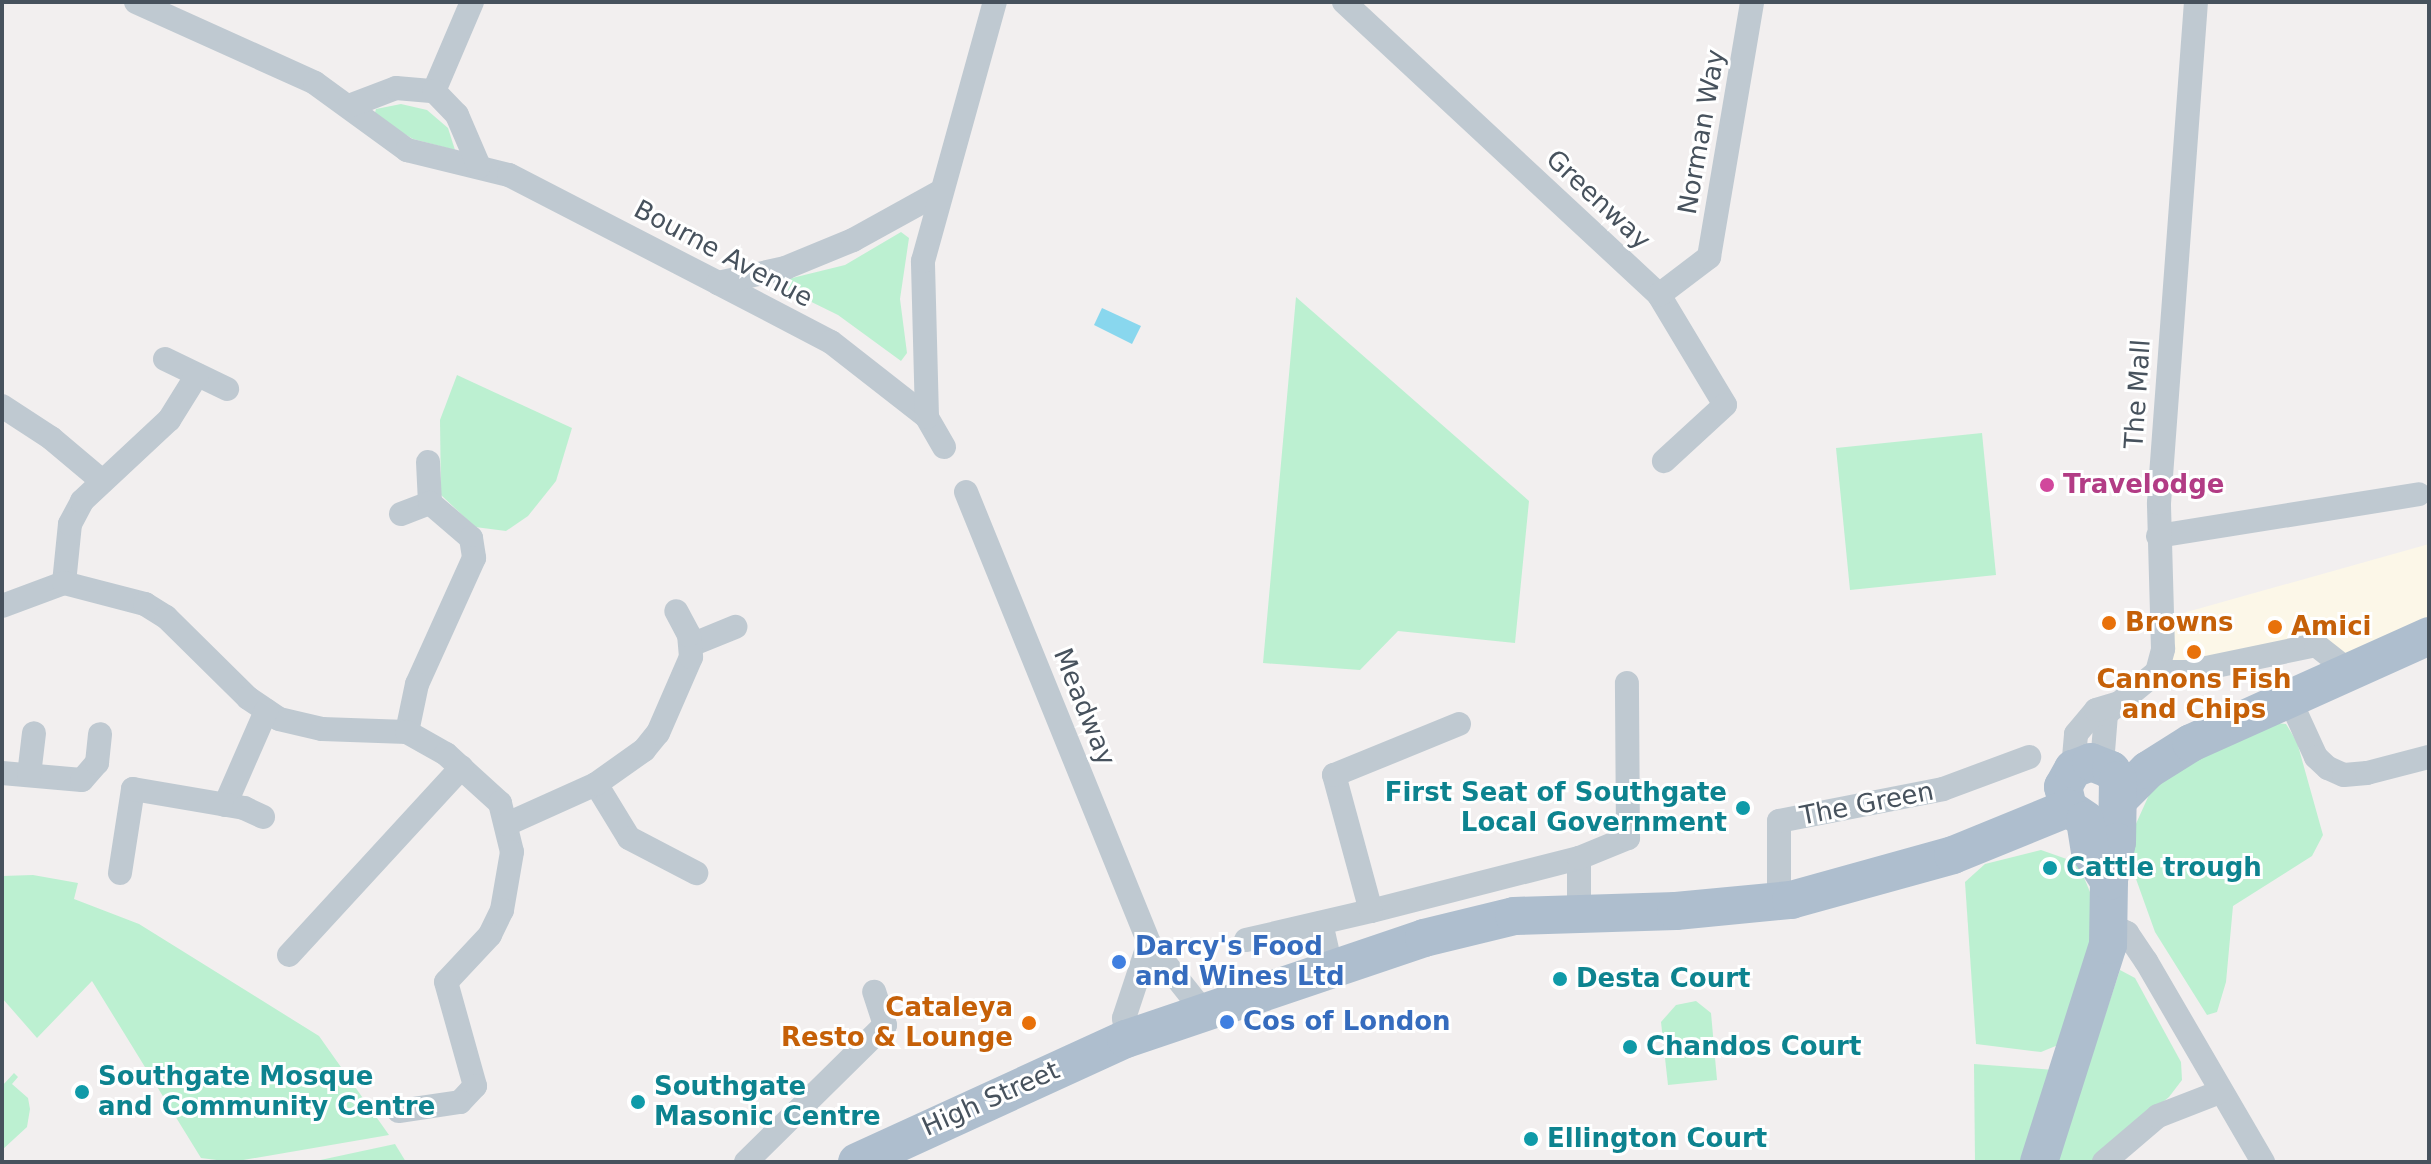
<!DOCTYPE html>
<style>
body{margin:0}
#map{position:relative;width:2431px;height:1164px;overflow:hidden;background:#f2efef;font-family:"DejaVu Sans",sans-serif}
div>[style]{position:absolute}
.commercial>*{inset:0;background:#fcf7e8}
.green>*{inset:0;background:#bcf0d1}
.water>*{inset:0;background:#89d7ee}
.street>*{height:24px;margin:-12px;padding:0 12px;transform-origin:12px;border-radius:12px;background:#bfc9d1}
.primary>*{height:38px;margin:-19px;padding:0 19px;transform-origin:19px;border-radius:19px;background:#aebece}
.dots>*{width:22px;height:22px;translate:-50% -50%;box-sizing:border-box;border:4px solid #fff;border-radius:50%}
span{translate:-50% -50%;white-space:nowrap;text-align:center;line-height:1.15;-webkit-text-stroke:6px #fff;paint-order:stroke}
.street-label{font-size:26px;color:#47525d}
.hotel-label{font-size:26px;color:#b23c85;font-weight:700}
.left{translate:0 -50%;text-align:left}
.food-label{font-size:26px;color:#c56008;font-weight:700}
.right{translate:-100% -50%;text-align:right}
.culture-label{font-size:26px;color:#0d838f;font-weight:700}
.shop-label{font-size:26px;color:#366cbe;font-weight:700}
.frame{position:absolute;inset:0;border:4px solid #47525d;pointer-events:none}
</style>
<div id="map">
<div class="commercial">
<i style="clip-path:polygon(2429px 544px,2429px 636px,2349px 671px,2328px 650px,2158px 672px,2162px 619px)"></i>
</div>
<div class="green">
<i style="clip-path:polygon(401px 104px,427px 110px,448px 128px,455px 150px,413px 139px,374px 116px,376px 109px)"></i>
<i style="clip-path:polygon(901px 232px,909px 238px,900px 299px,907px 353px,901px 361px,838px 315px,783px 288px,784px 280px,845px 265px)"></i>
<i style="clip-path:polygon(1296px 297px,1529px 501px,1515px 643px,1398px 631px,1360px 670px,1263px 663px)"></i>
<i style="clip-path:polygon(457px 375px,572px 428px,556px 481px,528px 516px,506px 531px,475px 527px,441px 495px,440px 420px)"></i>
<i style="clip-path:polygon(1982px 433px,1996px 575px,1850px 590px,1836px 448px)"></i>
<i style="clip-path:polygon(2264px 722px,2286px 724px,2297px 742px,2323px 835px,2312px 856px,2233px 906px,2226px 982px,2217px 1012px,2207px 1015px,2155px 932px,2136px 879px,2130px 837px,2158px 775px)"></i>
<i style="clip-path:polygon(2041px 850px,2078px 863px,2090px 892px,2094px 939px,2063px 1043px,2041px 1052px,1976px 1044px,1965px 882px,1985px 864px)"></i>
<i style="clip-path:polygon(33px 875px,78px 883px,74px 899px,139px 924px,319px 1036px,389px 1135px,232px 1162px,201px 1158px,92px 981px,37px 1038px,2px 998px,2px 876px)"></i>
<i style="clip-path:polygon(2120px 970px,2135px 978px,2181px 1062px,2182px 1080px,2169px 1097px,2091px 1162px,2056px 1162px)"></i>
<i style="clip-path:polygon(1696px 1001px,1711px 1013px,1717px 1080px,1668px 1085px,1661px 1022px,1676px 1005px)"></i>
<i style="clip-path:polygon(1974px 1064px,2054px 1070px,2027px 1162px,1975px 1162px)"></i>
<i style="clip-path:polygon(14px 1073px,18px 1077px,12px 1084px,28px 1098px,30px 1109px,27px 1127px,2px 1150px,2px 1086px)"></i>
<i style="clip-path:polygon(395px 1144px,406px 1162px,311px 1162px)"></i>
</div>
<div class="water">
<i style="clip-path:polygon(1102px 308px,1141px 326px,1132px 344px,1094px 325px)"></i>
</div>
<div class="street">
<i style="left:136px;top:2px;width:196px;rotate:24.3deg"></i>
<i style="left:315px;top:83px;width:114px;rotate:36.1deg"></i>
<i style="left:407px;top:150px;width:105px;rotate:13.8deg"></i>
<i style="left:509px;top:175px;width:235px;rotate:27.3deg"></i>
<i style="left:718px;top:283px;width:127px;rotate:27.6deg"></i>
<i style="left:831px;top:342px;width:122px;rotate:38deg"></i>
<i style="left:1344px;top:2px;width:430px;rotate:42.9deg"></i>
<i style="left:1659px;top:295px;width:128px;rotate:59deg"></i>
<i style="left:1725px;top:405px;width:83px;rotate:137.4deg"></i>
<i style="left:434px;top:91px;width:97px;rotate:-66.9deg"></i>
<i style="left:349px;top:106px;width:50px;rotate:-21deg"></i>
<i style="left:396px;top:88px;width:38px;rotate:5deg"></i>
<i style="left:434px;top:91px;width:33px;rotate:46deg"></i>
<i style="left:457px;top:115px;width:56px;rotate:66.7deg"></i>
<i style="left:718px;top:283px;width:69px;rotate:-12.6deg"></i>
<i style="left:785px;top:268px;width:74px;rotate:-22.4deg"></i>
<i style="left:853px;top:240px;width:97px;rotate:-28.9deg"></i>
<i style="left:1659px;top:295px;width:63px;rotate:-37.2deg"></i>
<i style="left:1709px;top:257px;width:259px;rotate:-80.4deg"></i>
<i style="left:165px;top:359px;width:69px;rotate:25.8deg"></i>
<i style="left:2px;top:406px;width:59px;rotate:33.1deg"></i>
<i style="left:51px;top:438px;width:67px;rotate:40.1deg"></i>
<i style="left:944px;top:447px;width:34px;rotate:-120deg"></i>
<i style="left:927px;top:417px;width:156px;rotate:-91.5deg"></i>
<i style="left:923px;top:261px;width:269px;rotate:-74.5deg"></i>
<i style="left:428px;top:462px;width:41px;rotate:87.2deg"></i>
<i style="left:966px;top:492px;width:487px;rotate:67.9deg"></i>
<i style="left:1149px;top:943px;width:87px;rotate:51.5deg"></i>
<i style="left:401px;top:514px;width:31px;rotate:-21deg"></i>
<i style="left:430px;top:503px;width:54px;rotate:40.5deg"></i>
<i style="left:471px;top:538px;width:20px;rotate:81deg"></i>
<i style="left:474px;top:558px;width:138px;rotate:114.3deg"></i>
<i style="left:417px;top:684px;width:49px;rotate:101.8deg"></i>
<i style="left:2158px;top:536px;width:264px;rotate:-9.1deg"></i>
<i style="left:64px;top:583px;width:59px;rotate:-84.2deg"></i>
<i style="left:70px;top:524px;width:26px;rotate:-62deg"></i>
<i style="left:82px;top:501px;width:119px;rotate:-43deg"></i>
<i style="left:169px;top:420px;width:53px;rotate:-58.1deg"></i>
<i style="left:2px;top:606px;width:66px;rotate:-20.4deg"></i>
<i style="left:64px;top:583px;width:84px;rotate:14.5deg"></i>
<i style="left:145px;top:604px;width:25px;rotate:32deg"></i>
<i style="left:166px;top:617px;width:115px;rotate:44.6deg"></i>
<i style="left:248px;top:698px;width:37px;rotate:34deg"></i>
<i style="left:279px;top:719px;width:44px;rotate:13.1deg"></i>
<i style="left:322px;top:729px;width:85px;rotate:2deg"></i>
<i style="left:407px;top:732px;width:45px;rotate:29.4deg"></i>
<i style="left:446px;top:754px;width:73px;rotate:42.2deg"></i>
<i style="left:500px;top:803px;width:50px;rotate:76.2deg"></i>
<i style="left:512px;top:852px;width:59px;rotate:99.8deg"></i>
<i style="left:502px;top:910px;width:28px;rotate:116deg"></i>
<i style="left:490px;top:935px;width:64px;rotate:133.1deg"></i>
<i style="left:446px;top:982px;width:108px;rotate:74.4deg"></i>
<i style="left:475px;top:1086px;width:22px;rotate:133deg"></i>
<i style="left:460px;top:1102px;width:62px;rotate:171.6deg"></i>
<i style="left:691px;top:645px;width:48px;rotate:-22.2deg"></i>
<i style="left:2157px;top:672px;width:30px"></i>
<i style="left:2187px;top:672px;width:132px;rotate:-11.8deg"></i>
<i style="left:2316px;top:645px;width:42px;rotate:38.2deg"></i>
<i style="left:2289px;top:698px;width:65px;rotate:65.4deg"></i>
<i style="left:2316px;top:757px;width:16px;rotate:43deg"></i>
<i style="left:2328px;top:768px;width:17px;rotate:24deg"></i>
<i style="left:2344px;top:775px;width:23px;rotate:-5deg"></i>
<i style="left:2367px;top:773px;width:64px;rotate:-14.5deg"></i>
<i style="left:2102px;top:764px;width:50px;rotate:-85.4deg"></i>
<i style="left:2106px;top:714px;width:66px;rotate:-39.5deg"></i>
<i style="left:2157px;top:672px;width:24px;rotate:-75deg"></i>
<i style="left:2163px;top:649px;width:146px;rotate:-91.6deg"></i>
<i style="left:2159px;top:503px;width:502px;rotate:-85.78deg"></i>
<i style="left:2073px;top:769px;width:35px;rotate:-85deg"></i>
<i style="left:2076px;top:734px;width:31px;rotate:-50deg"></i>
<i style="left:2096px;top:710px;width:21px;rotate:-17deg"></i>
<i style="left:2px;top:773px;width:80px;rotate:5deg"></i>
<i style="left:82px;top:780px;width:23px;rotate:-49deg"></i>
<i style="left:97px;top:763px;width:29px;rotate:-84deg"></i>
<i style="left:29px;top:775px;width:42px;rotate:-83.2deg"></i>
<i style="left:596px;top:784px;width:63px;rotate:58.6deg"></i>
<i style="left:629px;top:838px;width:76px;rotate:27.6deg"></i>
<i style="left:225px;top:805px;width:103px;rotate:-66.4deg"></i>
<i style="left:507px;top:824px;width:98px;rotate:-24.2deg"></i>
<i style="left:596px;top:784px;width:59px;rotate:-35.3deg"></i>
<i style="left:644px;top:750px;width:22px;rotate:-51deg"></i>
<i style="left:658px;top:733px;width:83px;rotate:-66.5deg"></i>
<i style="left:691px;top:657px;width:22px;rotate:-95deg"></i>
<i style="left:689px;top:635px;width:27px;rotate:-118deg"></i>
<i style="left:1579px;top:858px;width:55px;rotate:90deg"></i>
<i style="left:120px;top:873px;width:85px;rotate:-81.2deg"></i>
<i style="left:133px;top:789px;width:113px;rotate:9.7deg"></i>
<i style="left:244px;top:808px;width:21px;rotate:25deg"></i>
<i style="left:1779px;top:901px;width:80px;rotate:-90deg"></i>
<i style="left:1779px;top:821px;width:167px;rotate:-11deg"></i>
<i style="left:1943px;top:789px;width:92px;rotate:-20.4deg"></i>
<i style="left:1371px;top:911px;width:215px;rotate:-14.3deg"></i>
<i style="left:1579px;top:858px;width:53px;rotate:-22.2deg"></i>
<i style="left:1628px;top:838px;width:155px;rotate:-90.4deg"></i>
<i style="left:1321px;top:923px;width:45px;rotate:77.2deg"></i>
<i style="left:2110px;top:925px;width:19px;rotate:25deg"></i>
<i style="left:2127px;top:933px;width:34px;rotate:56deg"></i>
<i style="left:2146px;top:961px;width:233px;rotate:59.8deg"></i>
<i style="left:1246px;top:940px;width:128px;rotate:-13.1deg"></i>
<i style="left:1371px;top:911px;width:141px;rotate:-105.2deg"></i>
<i style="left:1334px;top:775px;width:135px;rotate:-22.2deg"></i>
<i style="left:289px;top:955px;width:255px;rotate:-47.4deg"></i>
<i style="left:1126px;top:1039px;width:21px;rotate:-95deg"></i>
<i style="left:1124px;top:1018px;width:79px;rotate:-71.6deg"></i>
<i style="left:746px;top:1162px;width:195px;rotate:-44.6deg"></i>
<i style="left:885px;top:1025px;width:35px;rotate:-108deg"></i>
<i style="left:2104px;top:1162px;width:71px;rotate:-40.4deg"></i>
<i style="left:2158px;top:1116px;width:66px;rotate:-21.2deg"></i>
</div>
<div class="primary">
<i style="left:2119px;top:799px;width:41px;rotate:-45deg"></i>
<i style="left:2148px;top:770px;width:51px;rotate:-32.1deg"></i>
<i style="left:2191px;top:743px;width:261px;rotate:-24.2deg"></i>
<i style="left:2086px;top:820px;width:22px;rotate:-146deg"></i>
<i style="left:2068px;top:808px;width:22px;rotate:-103deg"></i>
<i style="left:2063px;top:787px;width:21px;rotate:-61deg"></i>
<i style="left:2073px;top:769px;width:19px;rotate:-21deg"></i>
<i style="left:2091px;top:762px;width:22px;rotate:22deg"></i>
<i style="left:2111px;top:770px;width:12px;rotate:55deg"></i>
<i style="left:2118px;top:780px;width:62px;rotate:90.9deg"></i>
<i style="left:2117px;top:842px;width:40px;rotate:102deg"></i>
<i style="left:857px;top:1162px;width:296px;rotate:-24.6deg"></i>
<i style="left:1126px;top:1039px;width:315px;rotate:-18.7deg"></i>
<i style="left:1424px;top:938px;width:93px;rotate:-13.7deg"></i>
<i style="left:1514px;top:916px;width:162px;rotate:-1.8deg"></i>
<i style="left:1676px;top:911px;width:116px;rotate:-5.5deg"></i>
<i style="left:1791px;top:900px;width:168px;rotate:-15.5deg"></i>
<i style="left:1953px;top:855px;width:124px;rotate:-22.2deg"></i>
<i style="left:2039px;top:1162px;width:228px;rotate:-72.4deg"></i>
<i style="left:2108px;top:945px;width:64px;rotate:-89.1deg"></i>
<i style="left:2109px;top:881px;width:35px;rotate:-123deg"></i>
<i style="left:2090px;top:852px;width:32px;rotate:-99deg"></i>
</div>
<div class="dots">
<i style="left:2047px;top:485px;background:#d1479c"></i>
<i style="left:2109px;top:623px;background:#e8710a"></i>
<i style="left:2275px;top:627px;background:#e8710a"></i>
<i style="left:2194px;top:652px;background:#e8710a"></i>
<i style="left:1743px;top:808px;background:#0f9aa8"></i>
<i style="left:2050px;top:868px;background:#0f9aa8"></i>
<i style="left:1119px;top:962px;background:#3f7fe0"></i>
<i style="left:1560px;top:979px;background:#0f9aa8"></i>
<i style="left:1227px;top:1022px;background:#3f7fe0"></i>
<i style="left:1029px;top:1023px;background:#e8710a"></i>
<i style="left:1630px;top:1047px;background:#0f9aa8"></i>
<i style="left:82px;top:1092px;background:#0f9aa8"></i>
<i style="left:638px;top:1102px;background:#0f9aa8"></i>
<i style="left:1531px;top:1139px;background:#0f9aa8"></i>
</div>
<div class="street-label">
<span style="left:1702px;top:132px;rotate:-80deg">Norman Way</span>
<span style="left:1598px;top:200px;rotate:43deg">Greenway</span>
<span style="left:723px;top:254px;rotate:28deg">Bourne Avenue</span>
<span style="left:2138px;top:394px;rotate:-86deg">The Mall</span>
<span style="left:1084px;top:707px;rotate:68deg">Meadway</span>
<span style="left:1867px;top:804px;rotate:-11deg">The Green</span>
<span style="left:991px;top:1099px;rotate:-24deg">High Street</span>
</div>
<div class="hotel-label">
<span class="left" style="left:2063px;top:485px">Travelodge</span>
</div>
<div class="food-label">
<span class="left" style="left:2125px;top:623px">Browns</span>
<span class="left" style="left:2291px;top:627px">Amici</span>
<span style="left:2194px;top:695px">Cannons Fish<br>and Chips</span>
<span class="right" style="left:1013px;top:1023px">Cataleya<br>Resto &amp; Lounge</span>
</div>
<div class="culture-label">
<span class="right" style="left:1727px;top:808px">First Seat of Southgate<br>Local Government</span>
<span class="left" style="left:2066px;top:868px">Cattle trough</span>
<span class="left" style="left:1576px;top:979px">Desta Court</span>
<span class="left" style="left:1646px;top:1047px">Chandos Court</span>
<span class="left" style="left:98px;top:1092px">Southgate Mosque<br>and Community Centre</span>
<span class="left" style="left:654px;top:1102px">Southgate<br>Masonic Centre</span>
<span class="left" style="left:1547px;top:1139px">Ellington Court</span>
</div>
<div class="shop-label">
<span class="left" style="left:1135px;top:962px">Darcy's Food<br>and Wines Ltd</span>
<span class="left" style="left:1243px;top:1022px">Cos of London</span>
</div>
<div class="frame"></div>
</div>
